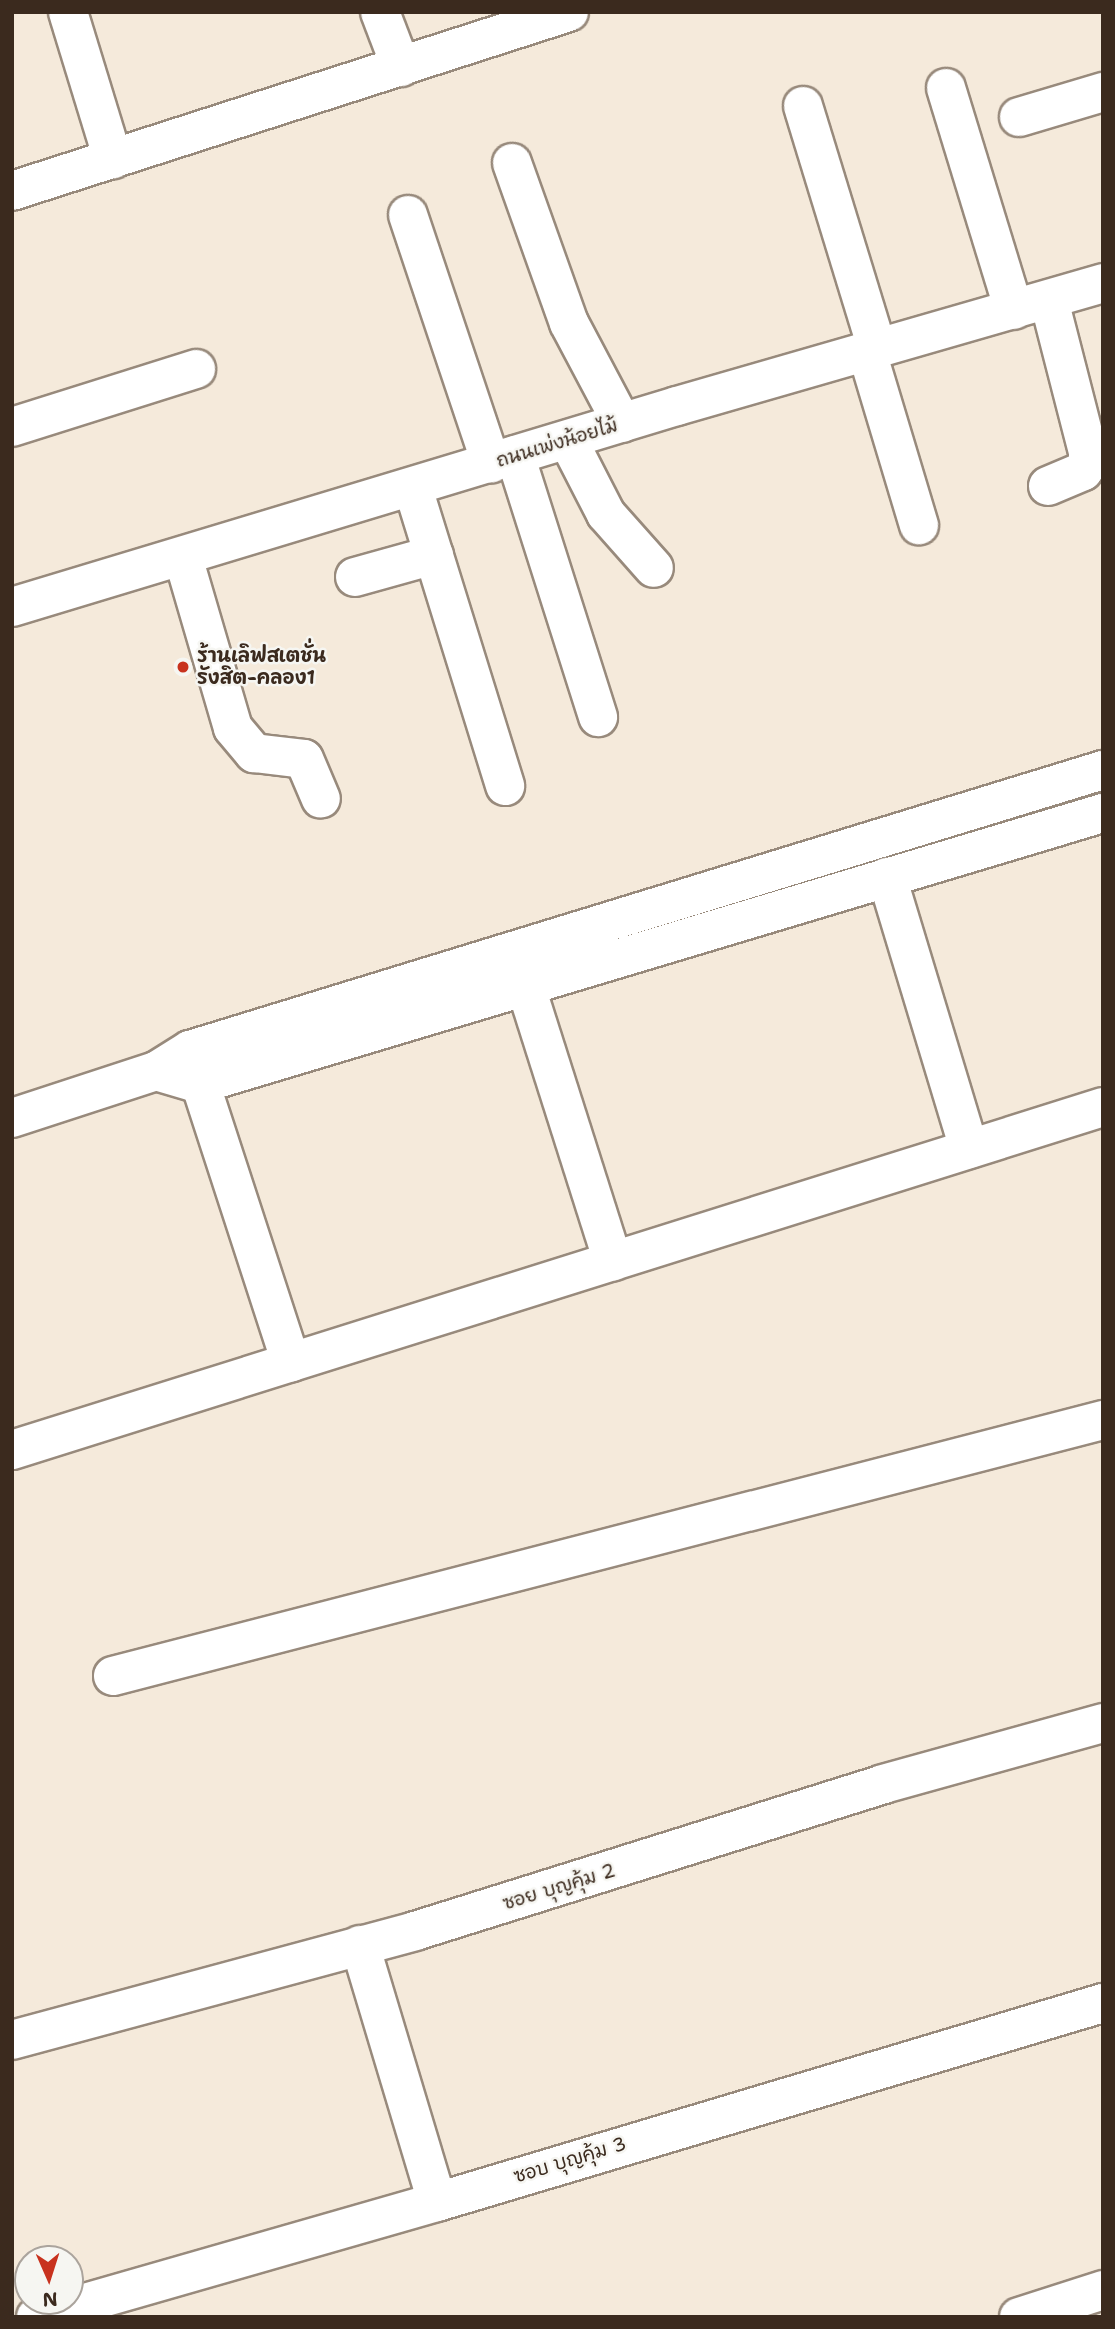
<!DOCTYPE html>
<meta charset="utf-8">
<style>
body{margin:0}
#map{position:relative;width:1115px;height:2329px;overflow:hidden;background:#f5eadb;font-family:"Shantell Sans","Playpen Sans Thai",sans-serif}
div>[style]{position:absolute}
.roads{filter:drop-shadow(2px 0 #988a7c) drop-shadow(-2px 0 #988a7c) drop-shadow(0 2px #988a7c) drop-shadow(0 -2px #988a7c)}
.minor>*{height:38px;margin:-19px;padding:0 19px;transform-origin:19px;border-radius:19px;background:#fff}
.dots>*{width:19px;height:19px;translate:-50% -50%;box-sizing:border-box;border:4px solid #f6f6f2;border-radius:50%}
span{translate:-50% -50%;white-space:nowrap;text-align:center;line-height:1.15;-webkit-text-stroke:5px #f6f6f2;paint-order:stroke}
.street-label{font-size:19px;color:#3b2a1e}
.poi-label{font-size:19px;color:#3b2a1e;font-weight:700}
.left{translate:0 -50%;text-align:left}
.frame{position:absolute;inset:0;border:14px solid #3b2a1e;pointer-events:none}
.north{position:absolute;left:14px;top:2245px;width:70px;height:70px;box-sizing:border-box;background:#f6f6f2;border:2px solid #aba49d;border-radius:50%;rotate:177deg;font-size:19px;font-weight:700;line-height:28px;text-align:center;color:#3b2a1e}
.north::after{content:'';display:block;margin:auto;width:24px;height:32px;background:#c8321e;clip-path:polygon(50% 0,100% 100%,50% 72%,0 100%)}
</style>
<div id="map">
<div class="roads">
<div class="minor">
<i style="left:68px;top:12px;width:154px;rotate:73deg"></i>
<i style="left:380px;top:12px;width:59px;rotate:69.1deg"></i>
<i style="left:946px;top:88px;width:232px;rotate:73deg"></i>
<i style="left:803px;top:106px;width:253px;rotate:73deg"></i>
<i style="left:1019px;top:117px;width:88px;rotate:-16.6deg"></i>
<i style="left:512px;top:163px;width:170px;rotate:70.4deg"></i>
<i style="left:569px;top:323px;width:113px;rotate:62.1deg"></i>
<i style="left:12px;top:191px;width:585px;rotate:-17.82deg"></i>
<i style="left:408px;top:215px;width:262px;rotate:71.5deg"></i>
<i style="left:867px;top:352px;width:181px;rotate:73.3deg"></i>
<i style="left:12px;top:427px;width:193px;rotate:-17.5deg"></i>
<i style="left:568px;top:440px;width:83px;rotate:62.8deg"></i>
<i style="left:606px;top:514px;width:72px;rotate:48.4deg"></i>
<i style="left:515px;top:455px;width:275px;rotate:72.4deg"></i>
<i style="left:1048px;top:486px;width:38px;rotate:-23deg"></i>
<i style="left:1083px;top:471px;width:9px;rotate:-54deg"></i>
<i style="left:1088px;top:464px;width:12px;rotate:-90deg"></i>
<i style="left:1088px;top:452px;width:157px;rotate:-104.4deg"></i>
<i style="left:413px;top:488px;width:312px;rotate:72.8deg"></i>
<i style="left:183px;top:557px;width:178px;rotate:73.7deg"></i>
<i style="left:233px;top:728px;width:33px;rotate:50deg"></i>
<i style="left:254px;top:753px;width:50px;rotate:6.8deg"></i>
<i style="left:304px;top:759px;width:43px;rotate:67deg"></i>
<i style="left:355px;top:577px;width:82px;rotate:-15.6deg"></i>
<i style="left:12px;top:607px;width:695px;rotate:-16.82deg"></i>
<i style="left:677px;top:406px;width:443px;rotate:-16.1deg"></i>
<i style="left:887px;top:877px;width:284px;rotate:73.2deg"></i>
<i style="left:518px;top:962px;width:314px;rotate:72.4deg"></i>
<i style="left:193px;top:1061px;width:317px;rotate:72deg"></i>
<i style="left:156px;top:1071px;width:46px;rotate:16.5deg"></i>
<i style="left:200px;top:1084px;width:943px;rotate:-16.71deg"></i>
<i style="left:12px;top:1118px;width:151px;rotate:-18.1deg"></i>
<i style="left:156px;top:1071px;width:40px;rotate:-32deg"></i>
<i style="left:190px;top:1050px;width:955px;rotate:-17.05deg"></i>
<i style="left:12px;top:1450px;width:1144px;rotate:-17.45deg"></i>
<i style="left:113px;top:1676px;width:1023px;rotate:-14.5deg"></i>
<i style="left:360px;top:1945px;width:268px;rotate:73.3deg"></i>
<i style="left:12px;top:2040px;width:417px;rotate:-15.1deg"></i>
<i style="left:415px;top:1931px;width:491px;rotate:-17.4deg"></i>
<i style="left:883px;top:1784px;width:228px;rotate:-15.5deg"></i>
<i style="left:36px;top:2317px;width:417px;rotate:-16deg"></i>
<i style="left:437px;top:2202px;width:695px;rotate:-16.64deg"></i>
<i style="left:1019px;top:2317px;width:88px;rotate:-17.8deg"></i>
</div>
</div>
<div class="dots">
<i style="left:183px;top:667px;background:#c8321e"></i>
</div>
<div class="street-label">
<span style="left:557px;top:443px;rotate:-17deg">ถนนเพ่งน้อยไม้</span>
<span style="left:559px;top:1887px;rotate:-17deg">ซอย บุญคุ้ม 2</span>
<span style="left:570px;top:2160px;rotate:-17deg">ซอบ บุญคุ้ม 3</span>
</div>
<div class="poi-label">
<span class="left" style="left:197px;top:667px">ร้านเลิฟสเตชั่น<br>รังสิต-คลอง1</span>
</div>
<div class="frame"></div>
<div class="north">N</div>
</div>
